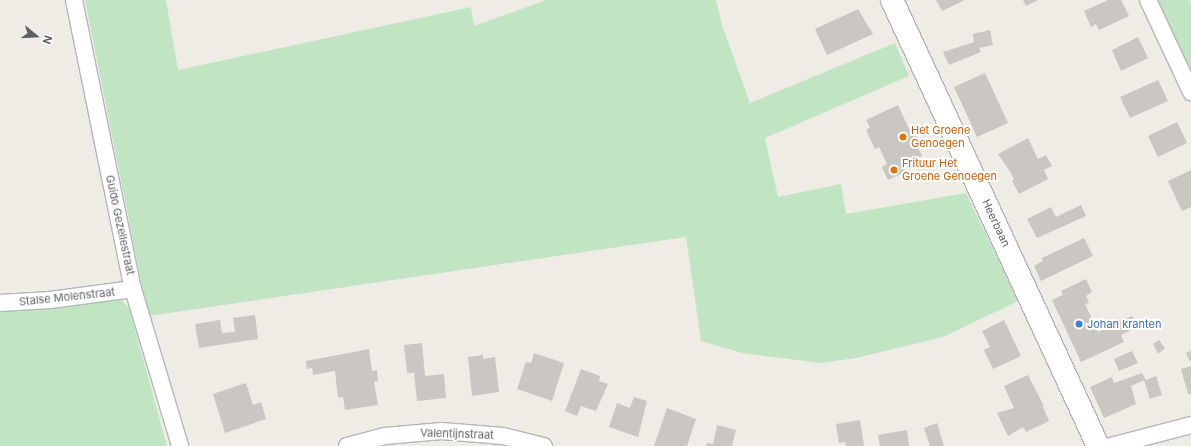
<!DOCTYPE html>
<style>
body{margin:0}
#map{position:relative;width:1191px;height:446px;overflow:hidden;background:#eeece4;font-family:Inter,sans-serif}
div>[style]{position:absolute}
.green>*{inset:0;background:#c1e5c3}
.building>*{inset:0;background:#cac6c1}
.roads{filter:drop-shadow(1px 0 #b4b6ba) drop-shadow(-1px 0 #b4b6ba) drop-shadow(0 1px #b4b6ba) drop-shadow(0 -1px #b4b6ba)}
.street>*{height:16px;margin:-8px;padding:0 8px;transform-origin:8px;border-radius:8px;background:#fff}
.secondary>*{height:22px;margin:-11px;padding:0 11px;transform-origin:11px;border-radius:11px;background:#fff}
.dots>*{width:11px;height:11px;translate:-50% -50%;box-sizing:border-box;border:2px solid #fff;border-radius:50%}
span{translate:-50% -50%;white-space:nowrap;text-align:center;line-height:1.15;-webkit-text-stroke:4px #fff;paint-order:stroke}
.food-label{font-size:11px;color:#c56008}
.left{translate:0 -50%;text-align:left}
.street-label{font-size:11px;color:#5c5f64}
.shop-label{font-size:11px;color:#366cbe}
.north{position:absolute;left:16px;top:16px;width:40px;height:40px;-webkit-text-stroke:3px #fff;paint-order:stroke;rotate:108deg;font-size:11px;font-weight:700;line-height:16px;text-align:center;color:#5c5f64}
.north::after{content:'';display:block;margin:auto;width:14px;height:18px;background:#5c5f64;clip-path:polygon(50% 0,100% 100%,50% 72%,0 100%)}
</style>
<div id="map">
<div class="green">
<i style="clip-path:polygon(85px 0,166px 0,178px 70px,471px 7px,474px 26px,546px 0,716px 0,722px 25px,750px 103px,895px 43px,909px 76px,765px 138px,778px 197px,841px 184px,846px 214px,966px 193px,1018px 301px,943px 337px,856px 358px,821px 363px,742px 353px,701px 341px,686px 237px,148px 316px)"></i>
<i style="clip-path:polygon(1154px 0,1189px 0,1191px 5px,1191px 81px)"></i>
<i style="clip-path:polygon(119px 297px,129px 308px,167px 446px,0 446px,0 310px)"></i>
</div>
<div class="building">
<i style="clip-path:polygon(936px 0,965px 0,942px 11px)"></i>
<i style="clip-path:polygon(1023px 0,1038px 0,1026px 6px)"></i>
<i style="clip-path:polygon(1108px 0,1121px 0,1129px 16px,1099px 30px,1096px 24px,1091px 27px,1084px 11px)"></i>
<i style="clip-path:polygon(858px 9px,873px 34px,827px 55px,815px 29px)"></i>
<i style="clip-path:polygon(990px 30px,993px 45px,979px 48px,981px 52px,949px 65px,943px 52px,974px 42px,973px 34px)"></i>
<i style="clip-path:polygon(1138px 37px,1148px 58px,1121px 71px,1112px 50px)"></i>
<i style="clip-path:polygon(985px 73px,1008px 123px,977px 137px,954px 87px)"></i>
<i style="clip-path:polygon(1158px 80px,1168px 101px,1130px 118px,1120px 97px)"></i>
<i style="clip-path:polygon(898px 105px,910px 131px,913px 129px,918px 139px,915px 141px,922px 156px,902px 166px,905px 172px,888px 180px,882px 167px,887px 164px,879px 147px,875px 149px,866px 130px,870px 127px,866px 120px)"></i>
<i style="clip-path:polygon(1177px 122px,1187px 143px,1158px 157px,1148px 136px)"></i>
<i style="clip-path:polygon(1028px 138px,1038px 159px,1046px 155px,1052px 166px,1044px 170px,1048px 179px,1019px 194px,1012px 181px,1014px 179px,1011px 173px,998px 154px)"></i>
<i style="clip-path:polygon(1191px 170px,1191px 207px,1182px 211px,1168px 181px)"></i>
<i style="clip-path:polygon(1081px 205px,1086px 216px,1037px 238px,1027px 219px,1051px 207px,1056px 217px)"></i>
<i style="clip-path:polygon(1084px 238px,1093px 256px,1041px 281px,1034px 266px,1043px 261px,1042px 258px)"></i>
<i style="clip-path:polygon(1086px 279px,1092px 292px,1086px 296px,1089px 303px,1085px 304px,1098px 332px,1132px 316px,1138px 327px,1121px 335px,1124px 342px,1081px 362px,1052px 300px,1063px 295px,1061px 291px)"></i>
<i style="clip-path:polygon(255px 315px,258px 339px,199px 348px,195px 324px,220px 320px,222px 333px,235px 332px,233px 318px)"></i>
<i style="clip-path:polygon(1004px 320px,1021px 356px,993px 369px,984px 350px,990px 347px,982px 331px)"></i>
<i style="clip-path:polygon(1159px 340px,1165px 348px,1158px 354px,1153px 344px)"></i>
<i style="clip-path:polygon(422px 343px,425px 376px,444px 374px,446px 398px,417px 401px,414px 373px,407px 373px,404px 345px)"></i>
<i style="clip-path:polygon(369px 349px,372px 371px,377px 370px,378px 381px,374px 382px,378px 405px,345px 410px,343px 397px,338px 398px,335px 371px,313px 375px,312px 368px,307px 369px,306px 361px)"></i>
<i style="clip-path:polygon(1191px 350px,1191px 361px,1189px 360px,1186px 353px)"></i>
<i style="clip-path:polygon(1132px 351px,1138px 363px,1119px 371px,1114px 359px)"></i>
<i style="clip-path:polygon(534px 353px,564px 363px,552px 401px,517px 389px,526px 362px,531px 363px)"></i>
<i style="clip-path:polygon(483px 355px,483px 359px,495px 357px,499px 392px,472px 396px,468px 357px)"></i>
<i style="clip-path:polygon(1191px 366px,1191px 394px,1188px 394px,1181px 369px)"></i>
<i style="clip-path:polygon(581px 369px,600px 376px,599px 381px,608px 384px,596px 411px,581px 406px,577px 416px,565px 411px)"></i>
<i style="clip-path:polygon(1142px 373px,1146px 380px,1156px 376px,1162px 395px,1150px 399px,1144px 380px,1131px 386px,1136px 404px,1104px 418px,1090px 387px,1112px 377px,1114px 383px)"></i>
<i style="clip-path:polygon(1028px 375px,1044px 406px,1043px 407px,1049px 421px,1026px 432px,1023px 427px,1008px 436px,997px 413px,1014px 408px,1004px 386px)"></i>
<i style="clip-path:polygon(246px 383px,253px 405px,261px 402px,266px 419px,225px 433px,213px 394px)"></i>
<i style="clip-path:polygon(634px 397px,647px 401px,638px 437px,609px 427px,617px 403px,630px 408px)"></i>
<i style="clip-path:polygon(667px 408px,696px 419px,687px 446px,654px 446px)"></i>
<i style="clip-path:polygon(860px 420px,864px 446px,846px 446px,845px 442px,839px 443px,836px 424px)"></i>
<i style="clip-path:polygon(937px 423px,944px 446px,930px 446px,924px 428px)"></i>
<i style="clip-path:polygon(717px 425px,736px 430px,732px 446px,706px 446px,707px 443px,713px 444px)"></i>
<i style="clip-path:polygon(907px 430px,909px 446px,880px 446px,878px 435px)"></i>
</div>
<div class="roads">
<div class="street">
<i style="left:74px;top:0;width:295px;rotate:78.5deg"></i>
<i style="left:133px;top:289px;width:164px;rotate:73.3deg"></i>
<i style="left:1148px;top:0;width:102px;rotate:64.9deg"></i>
<i style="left:0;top:303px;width:50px;rotate:-3.4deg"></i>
<i style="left:50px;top:300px;width:84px;rotate:-7.5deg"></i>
<i style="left:347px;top:446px;width:39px;rotate:-15deg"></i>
<i style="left:385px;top:436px;width:57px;rotate:-5deg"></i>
<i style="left:442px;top:431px;width:61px;rotate:4.7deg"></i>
<i style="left:503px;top:436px;width:42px;rotate:13.7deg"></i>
<i style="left:1111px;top:446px;width:83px;rotate:-14.7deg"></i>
</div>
<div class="secondary">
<i style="left:892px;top:0;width:491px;rotate:65.2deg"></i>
</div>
</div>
<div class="dots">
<i style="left:903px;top:137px;background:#e8710a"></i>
<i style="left:894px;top:170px;background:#e8710a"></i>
<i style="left:1079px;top:324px;background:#3f7fe0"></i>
</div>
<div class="food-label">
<span class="left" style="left:911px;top:137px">Het Groene<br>Genoegen</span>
<span class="left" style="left:902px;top:170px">Frituur Het<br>Groene Genoegen</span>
</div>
<div class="street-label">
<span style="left:996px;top:223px;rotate:65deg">Heerbaan</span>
<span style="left:120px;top:225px;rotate:78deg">Guido Gezellestraat</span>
<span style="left:67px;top:297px;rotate:-6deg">Stalse Molenstraat</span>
<span style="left:457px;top:434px;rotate:2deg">Valentijnstraat</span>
</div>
<div class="shop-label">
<span class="left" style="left:1087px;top:324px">Johan kranten</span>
</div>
<div class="north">N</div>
</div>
